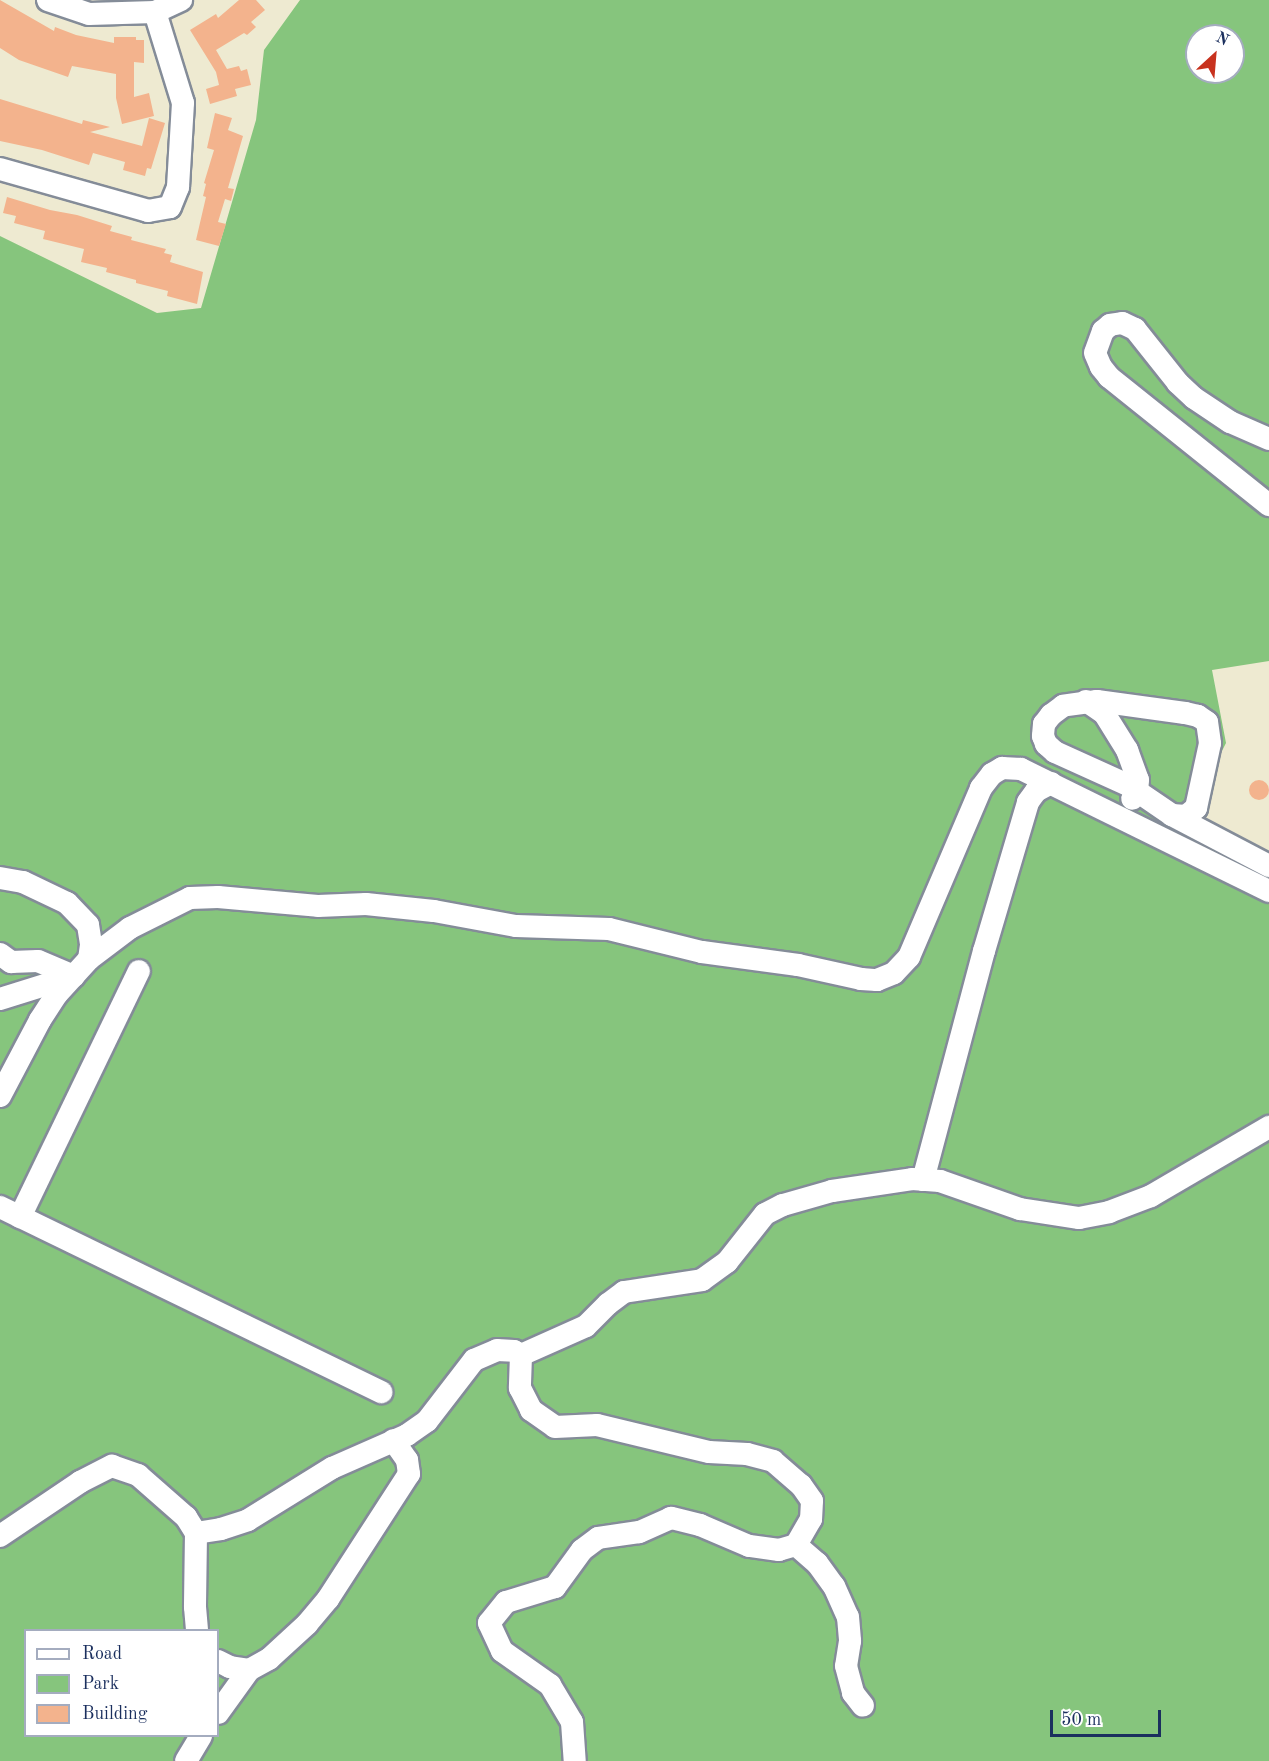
<!DOCTYPE html>
<style>
body{margin:0}
#map{position:relative;width:1269px;height:1761px;overflow:hidden;background:#eeead1;font-family:"Old Standard TT",serif}
div>[style]{position:absolute}
.green>*{inset:0;background:#86c57d}
.building>*{inset:0;background:#f3b38d}
.round{border-radius:50%}
.roads{filter:drop-shadow(2px 0 #848c98) drop-shadow(-2px 0 #848c98) drop-shadow(0 2px #848c98) drop-shadow(0 -2px #848c98)}
.minor>*{height:22px;margin:-11px;padding:0 11px;transform-origin:11px;border-radius:11px;background:#fff}
span{translate:-50% -50%;white-space:nowrap;text-align:center;line-height:1.15;-webkit-text-stroke:4.5px #fff;paint-order:stroke}
.legend{position:absolute;left:24px;top:1629px;width:195px;height:108px;box-sizing:border-box;background:#fff;border:2px solid #a4acbf;margin:0;padding:8px 10px;list-style:none;font-size:18px;color:#1b2f5e}
.legend li{display:flex;align-items:center;gap:12px;height:30px}
.legend b{width:30px;border:2px solid #a4acbf}
.north{position:absolute;left:1185px;top:24px;width:60px;height:60px;box-sizing:border-box;background:#fff;border:2px solid #a4acbf;border-radius:50%;rotate:26deg;font-size:16px;font-weight:700;line-height:24px;text-align:center;color:#1b2f5e}
.north::after{content:'';display:block;margin:auto;width:21px;height:27px;background:#c8321e;clip-path:polygon(50% 0,100% 100%,50% 72%,0 100%)}
.scale{position:absolute;left:1050px;top:1710px;width:111px;height:27px;box-sizing:border-box;border:3px solid #1b2f5e;border-top:0;padding-left:8px;font-size:18px;line-height:21px;white-space:nowrap;color:#1b2f5e;-webkit-text-stroke:4px #fff;paint-order:stroke}
</style>
<div id="map">
<div class="green">
<i style="clip-path:polygon(evenodd,300px 0,1269px 0,1269px 661px,1212px 670px,1226px 743px,1183px 828px,1269px 874px,1269px 1761px,0 1761px,0 236px,157px 313px,201px 308px,256px 120px,264px 50px,300px 0,1197px 36px,1233px 36px,1233px 72px,1197px 72px,1197px 36px,300px 0,26px 1630px,218px 1630px,218px 1736px,26px 1736px,26px 1630px)"></i>
</div>
<div class="building">
<i style="clip-path:polygon(0 0,54px 31px,55px 27px,76px 35px,114px 43px,114px 37px,136px 37px,136px 40px,144px 40px,144px 63px,134px 62px,134px 97px,149px 93px,154px 116px,122px 124px,116px 98px,116px 74px,72px 66px,68px 77px,19px 60px,0 48px)"></i>
<i style="clip-path:polygon(239px 0,256px 0,265px 10px,251px 22px,256px 27px,247px 35px,244px 33px,216px 50px,227px 69px,239px 66px,241px 71px,247px 69px,251px 85px,235px 89px,237px 96px,210px 104px,206px 89px,219px 85px,216px 72px,190px 30px,216px 14px,218px 18px)"></i>
<i style="clip-path:polygon(0 99px,82px 124px,83px 120px,110px 127px,90px 132px,142px 146px,149px 118px,165px 123px,151px 169px,147px 168px,145px 176px,123px 170px,125px 162px,93px 153px,89px 165px,42px 150px,0 141px)"></i>
<i style="clip-path:polygon(215px 113px,232px 118px,228px 130px,243px 136px,228px 188px,234px 189px,231px 201px,225px 199px,218px 222px,226px 224px,219px 246px,196px 240px,206px 197px,203px 196px,206px 184px,204px 183px,214px 150px,207px 148px)"></i>
<i style="clip-path:polygon(7px 197px,50px 210px,77px 215px,112px 226px,110px 231px,132px 237px,131px 240px,166px 249px,164px 253px,172px 255px,170px 262px,203px 272px,197px 304px,167px 296px,168px 291px,136px 283px,136px 280px,106px 272px,107px 268px,81px 262px,84px 249px,43px 239px,45px 231px,14px 223px,16px 216px,3px 213px)"></i>
<i class="round" style="left:1249px;top:780px;width:20px;height:20px"></i>
</div>
<div class="roads">
<div class="minor">
<i style="left:48px;top:0;width:43px;rotate:18.9deg"></i>
<i style="left:89px;top:14px;width:66px;rotate:-1.7deg"></i>
<i style="left:155px;top:12px;width:29px;rotate:-25deg"></i>
<i style="left:0;top:169px;width:154px;rotate:15.8deg"></i>
<i style="left:148px;top:211px;width:22px;rotate:-10deg"></i>
<i style="left:170px;top:207px;width:22px;rotate:-68deg"></i>
<i style="left:178px;top:187px;width:84px;rotate:-86.6deg"></i>
<i style="left:183px;top:103px;width:95px;rotate:-107.1deg"></i>
<i style="left:1269px;top:439px;width:43px;rotate:-156.4deg"></i>
<i style="left:1230px;top:422px;width:43px;rotate:-146.3deg"></i>
<i style="left:1194px;top:398px;width:22px;rotate:-137deg"></i>
<i style="left:1178px;top:383px;width:69px;rotate:-128.5deg"></i>
<i style="left:1135px;top:329px;width:14px;rotate:-155deg"></i>
<i style="left:1122px;top:323px;width:12px;rotate:171deg"></i>
<i style="left:1110px;top:325px;width:9px;rotate:139deg"></i>
<i style="left:1103px;top:331px;width:23px;rotate:110deg"></i>
<i style="left:1095px;top:353px;width:15px;rotate:67deg"></i>
<i style="left:1101px;top:367px;width:13px;rotate:51deg"></i>
<i style="left:1109px;top:377px;width:205px;rotate:38.7deg"></i>
<i style="left:1086px;top:701px;width:22px;rotate:34deg"></i>
<i style="left:1104px;top:713px;width:44px;rotate:58.1deg"></i>
<i style="left:1127px;top:750px;width:32px;rotate:70deg"></i>
<i style="left:1138px;top:780px;width:11px;rotate:95deg"></i>
<i style="left:1137px;top:791px;width:9px;rotate:122deg"></i>
<i style="left:1172px;top:815px;width:14px;rotate:4deg"></i>
<i style="left:1186px;top:816px;width:13px;rotate:-39deg"></i>
<i style="left:1196px;top:808px;width:66px;rotate:-77.8deg"></i>
<i style="left:1210px;top:743px;width:21px;rotate:-98deg"></i>
<i style="left:1207px;top:722px;width:11px;rotate:-146deg"></i>
<i style="left:1198px;top:716px;width:13px;rotate:-167deg"></i>
<i style="left:1185px;top:713px;width:89px;rotate:-172.2deg"></i>
<i style="left:1097px;top:701px;width:34px;rotate:172deg"></i>
<i style="left:1063px;top:706px;width:15px;rotate:143deg"></i>
<i style="left:1051px;top:715px;width:11px;rotate:128deg"></i>
<i style="left:1044px;top:724px;width:12px;rotate:95deg"></i>
<i style="left:1043px;top:736px;width:9px;rotate:69deg"></i>
<i style="left:1046px;top:744px;width:12px;rotate:42deg"></i>
<i style="left:1055px;top:752px;width:80px;rotate:24.3deg"></i>
<i style="left:1128px;top:785px;width:53px;rotate:34.3deg"></i>
<i style="left:1172px;top:815px;width:110px;rotate:27.7deg"></i>
<i style="left:0;top:878px;width:23px;rotate:10deg"></i>
<i style="left:23px;top:882px;width:49px;rotate:25.5deg"></i>
<i style="left:67px;top:903px;width:30px;rotate:46deg"></i>
<i style="left:88px;top:925px;width:20px;rotate:81deg"></i>
<i style="left:91px;top:945px;width:14px;rotate:98deg"></i>
<i style="left:0;top:954px;width:14px;rotate:36deg"></i>
<i style="left:11px;top:962px;width:27px;rotate:-2deg"></i>
<i style="left:38px;top:961px;width:39px;rotate:23deg"></i>
<i style="left:0;top:999px;width:73px;rotate:-17.4deg"></i>
<i style="left:0;top:1096px;width:86px;rotate:-62.2deg"></i>
<i style="left:40px;top:1020px;width:31px;rotate:-57deg"></i>
<i style="left:57px;top:994px;width:47px;rotate:-47.6deg"></i>
<i style="left:89px;top:959px;width:51px;rotate:-37.1deg"></i>
<i style="left:130px;top:928px;width:67px;rotate:-26.6deg"></i>
<i style="left:190px;top:898px;width:28px;rotate:-2deg"></i>
<i style="left:218px;top:897px;width:100px;rotate:5.1deg"></i>
<i style="left:318px;top:906px;width:48px;rotate:-2.4deg"></i>
<i style="left:366px;top:904px;width:68px;rotate:5.9deg"></i>
<i style="left:434px;top:911px;width:83px;rotate:10.4deg"></i>
<i style="left:516px;top:926px;width:93px;rotate:1.8deg"></i>
<i style="left:609px;top:929px;width:96px;rotate:13.9deg"></i>
<i style="left:702px;top:952px;width:97px;rotate:7.7deg"></i>
<i style="left:798px;top:965px;width:65px;rotate:12.5deg"></i>
<i style="left:861px;top:979px;width:16px;rotate:4deg"></i>
<i style="left:877px;top:980px;width:18px;rotate:-22deg"></i>
<i style="left:894px;top:973px;width:22px;rotate:-47deg"></i>
<i style="left:909px;top:957px;width:184px;rotate:-66.9deg"></i>
<i style="left:981px;top:788px;width:18px;rotate:-52deg"></i>
<i style="left:992px;top:774px;width:12px;rotate:-31deg"></i>
<i style="left:1002px;top:768px;width:19px;rotate:3deg"></i>
<i style="left:1021px;top:769px;width:276px;rotate:26.2deg"></i>
<i style="left:923px;top:1180px;width:237px;rotate:-75.1deg"></i>
<i style="left:984px;top:951px;width:155px;rotate:-73.5deg"></i>
<i style="left:1028px;top:802px;width:14px;rotate:-54deg"></i>
<i style="left:1036px;top:791px;width:17px;rotate:-28deg"></i>
<i style="left:0;top:1207px;width:424px;rotate:25.9deg"></i>
<i style="left:20px;top:1217px;width:273px;rotate:-64.2deg"></i>
<i style="left:521px;top:1355px;width:71px;rotate:-24deg"></i>
<i style="left:586px;top:1326px;width:31px;rotate:-45deg"></i>
<i style="left:608px;top:1304px;width:20px;rotate:-37deg"></i>
<i style="left:624px;top:1292px;width:79px;rotate:-8.7deg"></i>
<i style="left:702px;top:1280px;width:31px;rotate:-36deg"></i>
<i style="left:727px;top:1262px;width:61px;rotate:-51.6deg"></i>
<i style="left:765px;top:1214px;width:20px;rotate:-27deg"></i>
<i style="left:783px;top:1205px;width:51px;rotate:-15.9deg"></i>
<i style="left:832px;top:1191px;width:81px;rotate:-8.5deg"></i>
<i style="left:912px;top:1179px;width:28px;rotate:4deg"></i>
<i style="left:940px;top:1181px;width:85px;rotate:19.3deg"></i>
<i style="left:1020px;top:1209px;width:60px;rotate:8.7deg"></i>
<i style="left:1079px;top:1218px;width:31px;rotate:-11deg"></i>
<i style="left:1109px;top:1212px;width:45px;rotate:-20.9deg"></i>
<i style="left:1151px;top:1196px;width:137px;rotate:-30.3deg"></i>
<i style="left:196px;top:1533px;width:25px;rotate:-9deg"></i>
<i style="left:221px;top:1529px;width:28px;rotate:-18deg"></i>
<i style="left:248px;top:1520px;width:99px;rotate:-31.8deg"></i>
<i style="left:332px;top:1468px;width:82px;rotate:-23.7deg"></i>
<i style="left:407px;top:1435px;width:24px;rotate:-35deg"></i>
<i style="left:427px;top:1421px;width:77px;rotate:-52.4deg"></i>
<i style="left:474px;top:1360px;width:25px;rotate:-23deg"></i>
<i style="left:497px;top:1350px;width:17px;rotate:3deg"></i>
<i style="left:514px;top:1351px;width:8px;rotate:30deg"></i>
<i style="left:521px;top:1355px;width:33px;rotate:92deg"></i>
<i style="left:520px;top:1388px;width:25px;rotate:63deg"></i>
<i style="left:531px;top:1410px;width:29px;rotate:35deg"></i>
<i style="left:555px;top:1427px;width:42px;rotate:-2.7deg"></i>
<i style="left:597px;top:1425px;width:115px;rotate:13.6deg"></i>
<i style="left:709px;top:1452px;width:38px;rotate:3deg"></i>
<i style="left:747px;top:1454px;width:27px;rotate:15deg"></i>
<i style="left:773px;top:1461px;width:37px;rotate:41deg"></i>
<i style="left:801px;top:1485px;width:19px;rotate:55deg"></i>
<i style="left:812px;top:1501px;width:18px;rotate:93deg"></i>
<i style="left:811px;top:1519px;width:30px;rotate:120deg"></i>
<i style="left:796px;top:1545px;width:18px;rotate:164deg"></i>
<i style="left:779px;top:1550px;width:30px;rotate:-172deg"></i>
<i style="left:749px;top:1546px;width:53px;rotate:-156.8deg"></i>
<i style="left:700px;top:1525px;width:30px;rotate:-166deg"></i>
<i style="left:671px;top:1518px;width:35px;rotate:156deg"></i>
<i style="left:639px;top:1532px;width:41px;rotate:171.7deg"></i>
<i style="left:598px;top:1538px;width:20px;rotate:143deg"></i>
<i style="left:582px;top:1550px;width:46px;rotate:126.1deg"></i>
<i style="left:555px;top:1587px;width:51px;rotate:163deg"></i>
<i style="left:506px;top:1602px;width:27px;rotate:129deg"></i>
<i style="left:489px;top:1623px;width:31px;rotate:65deg"></i>
<i style="left:502px;top:1651px;width:59px;rotate:35.3deg"></i>
<i style="left:550px;top:1685px;width:43px;rotate:59.3deg"></i>
<i style="left:572px;top:1722px;width:39px;rotate:86deg"></i>
<i style="left:0;top:1536px;width:97px;rotate:-34deg"></i>
<i style="left:80px;top:1482px;width:36px;rotate:-27deg"></i>
<i style="left:112px;top:1466px;width:28px;rotate:19deg"></i>
<i style="left:138px;top:1475px;width:64px;rotate:41.2deg"></i>
<i style="left:186px;top:1517px;width:19px;rotate:58deg"></i>
<i style="left:196px;top:1533px;width:74px;rotate:90.8deg"></i>
<i style="left:195px;top:1607px;width:23px;rotate:85deg"></i>
<i style="left:796px;top:1545px;width:28px;rotate:41deg"></i>
<i style="left:817px;top:1563px;width:29px;rotate:54deg"></i>
<i style="left:834px;top:1586px;width:34px;rotate:66deg"></i>
<i style="left:848px;top:1617px;width:24px;rotate:85deg"></i>
<i style="left:850px;top:1641px;width:25px;rotate:99deg"></i>
<i style="left:846px;top:1666px;width:28px;rotate:75deg"></i>
<i style="left:853px;top:1693px;width:16px;rotate:52deg"></i>
<i style="left:218px;top:1661px;width:13px;rotate:27deg"></i>
<i style="left:230px;top:1667px;width:19px;rotate:9deg"></i>
<i style="left:249px;top:1670px;width:23px;rotate:-29deg"></i>
<i style="left:269px;top:1659px;width:52px;rotate:-42.6deg"></i>
<i style="left:307px;top:1624px;width:33px;rotate:-50deg"></i>
<i style="left:328px;top:1599px;width:149px;rotate:-57.1deg"></i>
<i style="left:409px;top:1474px;width:14px;rotate:-98deg"></i>
<i style="left:407px;top:1460px;width:24px;rotate:-125deg"></i>
<i style="left:218px;top:1713px;width:53px;rotate:-54.2deg"></i>
<i style="left:186px;top:1761px;width:29px;rotate:-59deg"></i>
</div>
</div>
<ul class="legend">
<li><b style="height:8px;background:#fff"></b>Road</li>
<li><b style="height:16px;background:#86c57d"></b>Park</li>
<li><b style="height:16px;background:#f3b38d"></b>Building</li>
</ul>
<div class="north">N</div>
<div class="scale">50 m</div>
</div>
